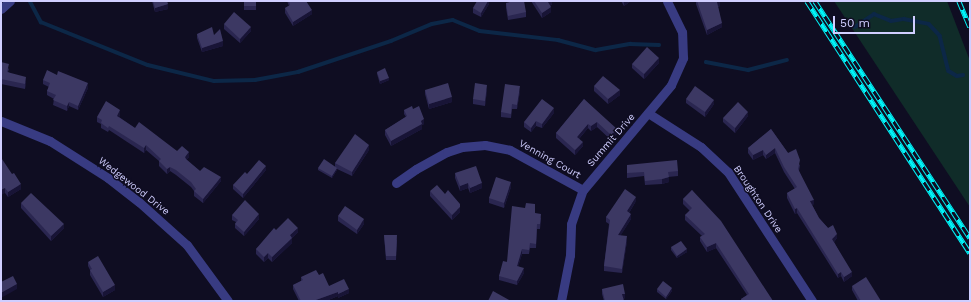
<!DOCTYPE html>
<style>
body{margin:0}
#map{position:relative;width:971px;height:302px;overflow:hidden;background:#0f0d22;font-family:"Work Sans",sans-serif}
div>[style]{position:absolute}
.green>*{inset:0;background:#102c29}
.stream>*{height:3.5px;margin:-1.75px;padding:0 1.75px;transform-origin:1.75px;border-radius:1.75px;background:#0c2747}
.minor>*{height:9px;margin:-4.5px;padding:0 4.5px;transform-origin:4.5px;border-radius:4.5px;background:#383b82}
.rail>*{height:4.5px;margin-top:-2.25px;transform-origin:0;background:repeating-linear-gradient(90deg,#0f0d22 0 9px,#00f5f9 0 18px);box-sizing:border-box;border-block:1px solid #00f5f9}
.wall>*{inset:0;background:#2a2650}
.shaded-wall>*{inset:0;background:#181436}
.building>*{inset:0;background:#3c3863}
span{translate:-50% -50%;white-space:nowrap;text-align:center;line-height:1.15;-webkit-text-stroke:3px #0f0d22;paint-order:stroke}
.street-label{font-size:10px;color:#d0ceff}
.frame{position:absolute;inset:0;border:2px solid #d0ceff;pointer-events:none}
.scale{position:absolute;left:833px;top:16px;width:82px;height:18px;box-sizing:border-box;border:2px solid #d0ceff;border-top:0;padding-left:5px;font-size:12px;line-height:14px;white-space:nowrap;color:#d0ceff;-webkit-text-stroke:3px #0f0d22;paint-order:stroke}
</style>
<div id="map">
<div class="green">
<i style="clip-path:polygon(834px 1px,947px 1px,970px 61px,970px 207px)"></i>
</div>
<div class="stream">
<i style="left:30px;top:1px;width:24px;rotate:62deg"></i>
<i style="left:41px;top:22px;width:115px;rotate:21.9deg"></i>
<i style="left:148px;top:65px;width:68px;rotate:13.6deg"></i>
<i style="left:214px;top:81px;width:41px;rotate:-1.4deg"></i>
<i style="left:255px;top:80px;width:44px;rotate:-10.5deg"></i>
<i style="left:298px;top:72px;width:98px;rotate:-18.4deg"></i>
<i style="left:391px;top:41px;width:44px;rotate:-22.5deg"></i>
<i style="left:432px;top:24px;width:21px;rotate:-11deg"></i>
<i style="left:453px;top:20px;width:29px;rotate:22deg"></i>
<i style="left:480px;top:31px;width:79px;rotate:6.6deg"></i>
<i style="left:558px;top:40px;width:39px;rotate:15deg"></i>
<i style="left:596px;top:50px;width:35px;rotate:-10deg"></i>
<i style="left:630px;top:44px;width:29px;rotate:2deg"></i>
<i style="left:855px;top:27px;width:23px;rotate:-34deg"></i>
<i style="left:874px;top:14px;width:18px;rotate:22deg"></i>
<i style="left:891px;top:21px;width:13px;rotate:-9deg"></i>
<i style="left:904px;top:19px;width:25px;rotate:11deg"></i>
<i style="left:929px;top:24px;width:16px;rotate:47deg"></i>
<i style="left:940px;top:36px;width:36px;rotate:76deg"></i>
<i style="left:949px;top:71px;width:9px;rotate:32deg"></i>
<i style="left:957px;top:76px;width:6px;rotate:-9deg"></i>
<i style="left:706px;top:62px;width:43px;rotate:10.8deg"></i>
<i style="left:748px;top:70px;width:40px;rotate:-14.4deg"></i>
</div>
<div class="minor">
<i style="left:1px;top:9px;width:12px;rotate:-42deg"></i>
<i style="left:648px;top:113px;width:63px;rotate:32.7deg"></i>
<i style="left:701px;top:147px;width:37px;rotate:43deg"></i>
<i style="left:728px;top:172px;width:154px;rotate:56.9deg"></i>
<i style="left:1px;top:121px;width:53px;rotate:22.2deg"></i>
<i style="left:50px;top:141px;width:69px;rotate:32.5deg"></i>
<i style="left:108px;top:178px;width:39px;rotate:38deg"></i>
<i style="left:139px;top:202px;width:64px;rotate:41.9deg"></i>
<i style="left:187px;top:245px;width:69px;rotate:53.8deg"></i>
<i style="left:396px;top:183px;width:24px;rotate:-35deg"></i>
<i style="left:416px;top:169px;width:35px;rotate:-29deg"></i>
<i style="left:447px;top:152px;width:16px;rotate:-18deg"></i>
<i style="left:462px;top:147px;width:23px;rotate:-5deg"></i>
<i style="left:485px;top:145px;width:25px;rotate:11deg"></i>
<i style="left:510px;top:150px;width:83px;rotate:28.7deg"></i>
<i style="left:561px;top:301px;width:47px;rotate:-78.9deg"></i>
<i style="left:570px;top:255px;width:31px;rotate:-88deg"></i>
<i style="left:571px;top:224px;width:36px;rotate:-71deg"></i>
<i style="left:583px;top:190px;width:137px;rotate:-50deg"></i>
<i style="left:671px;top:85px;width:30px;rotate:-66deg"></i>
<i style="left:683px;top:58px;width:26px;rotate:-92deg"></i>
<i style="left:682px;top:32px;width:34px;rotate:-116deg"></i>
</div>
<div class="rail">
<i style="left:807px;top:1px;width:300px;rotate:57.1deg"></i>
<i style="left:815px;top:1px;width:283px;rotate:56.8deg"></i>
<i style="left:959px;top:1px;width:28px;rotate:67deg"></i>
</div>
<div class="wall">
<i style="clip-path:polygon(152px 1px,167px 1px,168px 9px,155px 12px)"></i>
<i style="clip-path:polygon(244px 1px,256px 1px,256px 10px,244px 10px)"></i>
<i style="clip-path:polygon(287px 1px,306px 1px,312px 14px,293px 26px,285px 13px,285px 8px,289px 6px)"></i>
<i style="clip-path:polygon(489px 1px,489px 4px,481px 17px,473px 13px,473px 8px)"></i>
<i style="clip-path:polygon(531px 1px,552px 1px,552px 4px,550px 6px,551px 12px,542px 18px)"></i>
<i style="clip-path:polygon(621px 1px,631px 1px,624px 6px)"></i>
<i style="clip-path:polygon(696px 1px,720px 1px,720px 6px,718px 7px,722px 27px,707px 35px,696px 4px)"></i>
<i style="clip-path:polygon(506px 3px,526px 12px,526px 17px,508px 20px,506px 8px)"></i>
<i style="clip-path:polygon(224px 24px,251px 31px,240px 43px,224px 29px)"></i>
<i style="clip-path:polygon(197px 34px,214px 35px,223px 46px,202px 52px,197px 38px)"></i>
<i style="clip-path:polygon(1px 62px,9px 69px,8px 72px,26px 82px,25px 89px,1px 84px)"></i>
<i style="clip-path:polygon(659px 63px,644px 79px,632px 68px,632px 64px)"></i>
<i style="clip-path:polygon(377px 72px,389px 80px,380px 84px,377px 74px)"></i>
<i style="clip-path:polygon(57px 75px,88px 88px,78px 110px,69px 106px,67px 111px,53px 105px,54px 99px,47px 95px,47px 91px,49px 87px,43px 84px,43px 80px)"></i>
<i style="clip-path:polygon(594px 86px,620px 95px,608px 104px,594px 91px)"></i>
<i style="clip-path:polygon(425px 90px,452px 102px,429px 109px,425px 94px)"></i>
<i style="clip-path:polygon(487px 90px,485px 106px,473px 104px,473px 99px)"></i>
<i style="clip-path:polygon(520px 91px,517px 109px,512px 109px,511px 118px,501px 117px,501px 112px)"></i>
<i style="clip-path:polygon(584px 99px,617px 134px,611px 140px,597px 127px,591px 131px,588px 128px,579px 139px,583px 146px,575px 155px,556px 138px,556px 133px)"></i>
<i style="clip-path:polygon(686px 99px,714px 104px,705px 117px,686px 103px)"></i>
<i style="clip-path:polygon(413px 109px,424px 124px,422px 125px,422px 129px,391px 146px,385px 135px,385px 130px,406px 117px,404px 114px,404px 110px)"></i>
<i style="clip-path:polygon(554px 113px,542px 128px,536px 126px,531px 132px,524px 127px,524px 122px)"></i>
<i style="clip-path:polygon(120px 115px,119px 117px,135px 128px,177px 151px,189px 157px,186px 160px,200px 171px,221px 181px,203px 203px,194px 196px,194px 191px,191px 187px,176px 175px,170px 171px,167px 174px,159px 166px,159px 161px,146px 150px,144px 153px,109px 130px,108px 132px,101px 128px,101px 124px,97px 122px,97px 117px)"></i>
<i style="clip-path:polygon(748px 116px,735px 133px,723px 122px,723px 118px)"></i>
<i style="clip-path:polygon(771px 129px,788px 153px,800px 165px,799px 171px,814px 204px,812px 205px,819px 218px,837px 238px,834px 242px,852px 276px,844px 282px,841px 276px,838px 278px,797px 213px,795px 214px,787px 198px,787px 193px,795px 189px,784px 172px,775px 153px,766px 159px,763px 155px,753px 160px,748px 153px,748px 148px)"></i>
<i style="clip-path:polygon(369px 150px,352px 176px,337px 169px,337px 170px,332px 178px,318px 170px,318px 168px,335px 167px,335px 163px)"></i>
<i style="clip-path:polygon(1px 160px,21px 189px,8px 197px,5px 193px)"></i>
<i style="clip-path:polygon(627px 165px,678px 171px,678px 176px,668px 177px,669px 182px,662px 184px,645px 185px,644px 176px,627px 178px)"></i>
<i style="clip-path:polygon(266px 170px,243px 198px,233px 189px,233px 185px,247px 174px)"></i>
<i style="clip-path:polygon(455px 173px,482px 188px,470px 193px,468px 188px,460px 191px,455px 178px)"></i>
<i style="clip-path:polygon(511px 187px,504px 208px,489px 203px,489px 198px)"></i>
<i style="clip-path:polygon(692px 190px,773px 301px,741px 301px,741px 299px,747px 295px,716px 248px,707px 252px,700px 241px,700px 237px,702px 236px,685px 220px,685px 215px,690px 211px,683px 204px,683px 199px)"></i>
<i style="clip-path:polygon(430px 191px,460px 212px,452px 220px,430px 196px)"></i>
<i style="clip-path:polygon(636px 201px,629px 213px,631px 219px,620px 236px,627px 241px,622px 273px,604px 271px,604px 266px,609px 224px,606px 222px,606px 217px)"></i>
<i style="clip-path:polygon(21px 203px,64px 228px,51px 241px,21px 208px)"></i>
<i style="clip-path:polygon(535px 209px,535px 213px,541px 218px,540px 229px,537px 229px,536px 248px,530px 248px,529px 254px,522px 254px,518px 266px,524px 273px,517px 285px,499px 280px,499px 276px)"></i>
<i style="clip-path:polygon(232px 215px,259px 219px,244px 236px,235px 228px,235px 224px,236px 222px,232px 220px)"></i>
<i style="clip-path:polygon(338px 216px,364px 224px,357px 234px,338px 221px)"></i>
<i style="clip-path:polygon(276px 230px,298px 232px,292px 238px,292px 243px,272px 262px,268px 258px,264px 262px,256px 254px,256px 249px)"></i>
<i style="clip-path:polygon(384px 235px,397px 240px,396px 260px,386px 260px)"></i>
<i style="clip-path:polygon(671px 247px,687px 252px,677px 258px,671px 250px)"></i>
<i style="clip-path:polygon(88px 262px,115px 290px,103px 297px,90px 275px,90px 270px,88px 266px)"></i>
<i style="clip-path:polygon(319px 275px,329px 286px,349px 293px,338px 298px,338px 296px,326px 301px,299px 301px,293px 289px,293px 285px,301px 281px,301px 277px)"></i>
<i style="clip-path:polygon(852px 286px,881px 301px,858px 301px,852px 290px)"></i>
<i style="clip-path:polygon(602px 289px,625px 298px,623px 299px,624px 301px,604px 301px,602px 294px)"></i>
<i style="clip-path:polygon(657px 289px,672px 291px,666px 299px,657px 292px)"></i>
</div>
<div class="shaded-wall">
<i style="clip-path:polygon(488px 1px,489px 1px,489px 4px,481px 17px,481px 13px)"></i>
<i style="clip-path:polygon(550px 1px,552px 1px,552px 4px,548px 7px,548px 2px)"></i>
<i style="clip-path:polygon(624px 1px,631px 1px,624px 6px)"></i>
<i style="clip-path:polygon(720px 1px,720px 6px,717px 7px,717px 2px)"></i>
<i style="clip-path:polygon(168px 4px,168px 9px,155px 12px,155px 8px)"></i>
<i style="clip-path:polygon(551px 7px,551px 12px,542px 18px,542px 13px)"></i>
<i style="clip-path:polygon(312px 10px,312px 14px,293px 26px,293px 22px)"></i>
<i style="clip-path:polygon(722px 23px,722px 27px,707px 35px,707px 30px)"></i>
<i style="clip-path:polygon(251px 27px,251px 31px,240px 43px,240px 39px)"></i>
<i style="clip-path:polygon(223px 41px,223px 46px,202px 52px,202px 48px)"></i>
<i style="clip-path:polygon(659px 58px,659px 63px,644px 79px,644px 74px)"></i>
<i style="clip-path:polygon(26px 77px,26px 82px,25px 89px,25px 84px)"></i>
<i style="clip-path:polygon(389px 78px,389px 80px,380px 84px,380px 81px)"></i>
<i style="clip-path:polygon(88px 83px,88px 88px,78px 110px,78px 106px)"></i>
<i style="clip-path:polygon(487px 85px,487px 90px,485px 106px,485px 101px)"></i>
<i style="clip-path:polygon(520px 86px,520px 91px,517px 109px,517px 105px)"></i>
<i style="clip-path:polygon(620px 90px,620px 95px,608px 104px,608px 99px)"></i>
<i style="clip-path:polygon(452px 97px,452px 102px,429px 109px,429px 104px)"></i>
<i style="clip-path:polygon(714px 100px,714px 104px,705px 117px,705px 112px)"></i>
<i style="clip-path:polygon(69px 102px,69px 106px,67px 111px,67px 106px)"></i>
<i style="clip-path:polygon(554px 108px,554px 113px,542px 128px,542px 124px)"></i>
<i style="clip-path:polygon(120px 110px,120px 115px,117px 121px,117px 116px)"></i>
<i style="clip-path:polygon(748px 112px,748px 116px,735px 133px,735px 128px)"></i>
<i style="clip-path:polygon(424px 119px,424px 124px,422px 125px,422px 129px,391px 146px,391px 141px)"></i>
<i style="clip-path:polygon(536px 121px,536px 126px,531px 132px,531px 128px)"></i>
<i style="clip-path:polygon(597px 122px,597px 127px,591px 131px,591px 126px)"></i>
<i style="clip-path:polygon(588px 124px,588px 128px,577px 141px,577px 137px)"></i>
<i style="clip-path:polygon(617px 129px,617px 134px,611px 140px,611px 135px)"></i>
<i style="clip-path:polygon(583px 142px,583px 146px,575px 155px,575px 150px)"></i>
<i style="clip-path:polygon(146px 145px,146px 150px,144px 153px,144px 148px)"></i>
<i style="clip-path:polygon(369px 145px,369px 150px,352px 176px,352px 172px)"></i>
<i style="clip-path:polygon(775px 148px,775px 153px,766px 159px,766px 155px)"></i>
<i style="clip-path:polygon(763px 150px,763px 155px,753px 160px,753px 155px)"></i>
<i style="clip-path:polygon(189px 152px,189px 157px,185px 162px,185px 157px)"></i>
<i style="clip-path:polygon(266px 166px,266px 170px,243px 198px,243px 194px)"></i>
<i style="clip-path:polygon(170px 167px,170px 171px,167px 174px,167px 169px)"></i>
<i style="clip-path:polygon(337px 168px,337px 170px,332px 178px,332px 176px)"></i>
<i style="clip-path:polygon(221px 177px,221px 181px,203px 203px,203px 199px)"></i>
<i style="clip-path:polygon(669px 177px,669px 182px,662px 184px,662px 179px)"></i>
<i style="clip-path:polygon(511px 182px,511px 187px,504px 208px,504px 203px)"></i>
<i style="clip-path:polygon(468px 183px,468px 188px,460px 191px,460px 186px)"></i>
<i style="clip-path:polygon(482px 183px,482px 188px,470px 193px,470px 188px)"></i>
<i style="clip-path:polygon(21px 184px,21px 189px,8px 197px,8px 192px)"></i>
<i style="clip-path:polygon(5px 188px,5px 193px,1px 195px,1px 190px)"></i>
<i style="clip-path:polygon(636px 197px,636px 201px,627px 216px,627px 211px)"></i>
<i style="clip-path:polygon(814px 200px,814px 204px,810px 206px,810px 201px)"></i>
<i style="clip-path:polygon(460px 207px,460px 212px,452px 220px,452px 215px)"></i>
<i style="clip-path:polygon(797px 208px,797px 213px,795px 214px,795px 209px)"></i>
<i style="clip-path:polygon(259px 214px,259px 219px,244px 236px,244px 232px)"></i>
<i style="clip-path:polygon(631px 214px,631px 219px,618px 240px,618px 235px)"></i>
<i style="clip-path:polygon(364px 219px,364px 224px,357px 234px,357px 230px)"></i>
<i style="clip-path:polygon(64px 224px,64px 228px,51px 241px,51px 236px)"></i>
<i style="clip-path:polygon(298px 228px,298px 232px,290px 240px,290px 235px)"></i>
<i style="clip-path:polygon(837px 234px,837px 238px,832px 244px,832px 239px)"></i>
<i style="clip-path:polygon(627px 236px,627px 241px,622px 273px,622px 269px)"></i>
<i style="clip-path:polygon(292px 238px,292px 243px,272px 262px,272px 257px)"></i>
<i style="clip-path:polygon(716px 243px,716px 248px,707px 252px,707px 247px)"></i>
<i style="clip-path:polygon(522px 249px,522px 254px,517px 271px,517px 266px)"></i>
<i style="clip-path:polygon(687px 249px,687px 252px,677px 258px,677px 256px)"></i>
<i style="clip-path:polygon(268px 253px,268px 258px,264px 262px,264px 257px)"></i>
<i style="clip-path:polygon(524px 268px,524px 273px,517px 285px,517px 281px)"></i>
<i style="clip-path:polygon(841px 272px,841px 276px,838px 278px,838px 274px)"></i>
<i style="clip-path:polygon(852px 272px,852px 276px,844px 282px,844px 277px)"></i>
<i style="clip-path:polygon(17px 284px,17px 289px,1px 298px,1px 293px)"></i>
<i style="clip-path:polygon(115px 285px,115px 290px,103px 297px,103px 292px)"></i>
<i style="clip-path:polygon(672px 288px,672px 291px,666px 299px,666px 297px)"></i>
<i style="clip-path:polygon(349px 289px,349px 293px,338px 298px,338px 294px)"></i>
<i style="clip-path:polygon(338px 292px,338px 296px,326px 301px,313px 301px)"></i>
<i style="clip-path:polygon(622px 294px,625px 294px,625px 298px,622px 299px)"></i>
</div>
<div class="building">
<i style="clip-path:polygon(153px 1px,167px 1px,168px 4px,155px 8px)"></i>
<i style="clip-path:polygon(244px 1px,256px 1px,256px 6px,244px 6px)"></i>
<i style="clip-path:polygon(289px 1px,306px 1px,312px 10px,293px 22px,285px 8px,290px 5px)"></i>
<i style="clip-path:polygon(477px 1px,488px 1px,481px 13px,473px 8px)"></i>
<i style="clip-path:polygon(514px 1px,524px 1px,526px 12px,508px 16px,506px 3px)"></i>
<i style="clip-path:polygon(534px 1px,550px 1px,548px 2px,551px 7px,542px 13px)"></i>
<i style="clip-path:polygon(697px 1px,720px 1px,717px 2px,722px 23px,707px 30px)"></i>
<i style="clip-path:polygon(234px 12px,251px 27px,240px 39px,224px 24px)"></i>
<i style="clip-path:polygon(212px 27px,214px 35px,220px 29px,223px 41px,202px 48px,197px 34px)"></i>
<i style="clip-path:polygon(647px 47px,659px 58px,644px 74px,632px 64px)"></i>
<i style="clip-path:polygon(1px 62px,9px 64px,7px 72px,26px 77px,25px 84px,1px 79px)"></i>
<i style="clip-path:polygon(385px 68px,389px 78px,380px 81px,377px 72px)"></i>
<i style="clip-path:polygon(47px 70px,57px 75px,58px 71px,88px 83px,78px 106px,69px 102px,67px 106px,53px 100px,56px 95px,47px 91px,50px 83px,43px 80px)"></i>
<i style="clip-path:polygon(603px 76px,620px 90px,608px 99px,594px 86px)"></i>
<i style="clip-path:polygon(448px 83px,452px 97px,429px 104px,425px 90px)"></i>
<i style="clip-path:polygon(475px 83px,487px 85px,485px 101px,473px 99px)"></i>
<i style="clip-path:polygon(505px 84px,520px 86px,517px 105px,512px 104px,511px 114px,501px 112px)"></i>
<i style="clip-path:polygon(695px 86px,714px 100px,705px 112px,686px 99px)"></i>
<i style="clip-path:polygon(542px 99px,554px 108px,542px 124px,536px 121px,531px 128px,524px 122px)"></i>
<i style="clip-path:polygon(584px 99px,617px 129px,611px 135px,597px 122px,591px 126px,588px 124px,577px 137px,583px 142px,575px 150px,556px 133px)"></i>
<i style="clip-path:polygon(106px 101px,120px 110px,117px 116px,135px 128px,139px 122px,177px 151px,182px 146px,189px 152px,185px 157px,186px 159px,200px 171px,204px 167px,221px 177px,203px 199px,194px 191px,196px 189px,191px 182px,176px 170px,170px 167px,167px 169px,159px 161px,161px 159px,146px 145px,144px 148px,109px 126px,108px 128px,101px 123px,102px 120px,97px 117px)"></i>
<i style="clip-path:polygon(738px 102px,748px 112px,735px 128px,723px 118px)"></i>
<i style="clip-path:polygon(412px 106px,413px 109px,419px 106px,424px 119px,421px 121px,422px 124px,391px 141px,385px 130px,407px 116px,404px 110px)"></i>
<i style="clip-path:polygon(771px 129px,788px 153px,796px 149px,800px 160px,798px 169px,814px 200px,810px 201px,819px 218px,828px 228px,833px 225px,837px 234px,832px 239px,852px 272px,844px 277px,841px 272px,838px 274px,797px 208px,795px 209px,787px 193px,797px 187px,784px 167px,775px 148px,766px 155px,763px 150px,753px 155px,748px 148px)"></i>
<i style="clip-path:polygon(355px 134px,369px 145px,352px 172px,335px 163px)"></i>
<i style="clip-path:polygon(2px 159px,12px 174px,14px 173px,21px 184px,8px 192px,5px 188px,1px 190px,1px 160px)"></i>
<i style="clip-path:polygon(324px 159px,337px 168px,332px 176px,318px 168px)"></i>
<i style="clip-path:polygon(259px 160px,266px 166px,243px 194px,233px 185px,245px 172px,247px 174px)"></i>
<i style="clip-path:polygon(677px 160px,678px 171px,668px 172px,669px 177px,662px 179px,645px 181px,644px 172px,627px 173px,627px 165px)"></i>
<i style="clip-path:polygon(476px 166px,482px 183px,470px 188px,468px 183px,460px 186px,455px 173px)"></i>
<i style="clip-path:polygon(496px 177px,511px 182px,504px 203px,489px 198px)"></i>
<i style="clip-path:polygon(437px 185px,445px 194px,448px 190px,460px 204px,460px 207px,452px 215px,430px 191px)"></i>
<i style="clip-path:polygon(625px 189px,636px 197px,627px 211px,631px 214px,618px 235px,627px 236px,622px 269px,604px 266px,610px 220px,606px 217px)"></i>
<i style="clip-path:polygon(692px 190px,721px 221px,773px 301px,742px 301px,741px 299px,749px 294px,716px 243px,707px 247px,700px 237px,705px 234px,685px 215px,692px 208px,683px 199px)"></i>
<i style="clip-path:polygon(31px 193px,64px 224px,51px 236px,21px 203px)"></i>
<i style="clip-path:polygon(245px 200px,259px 214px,244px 232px,235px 224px,238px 220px,232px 215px)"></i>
<i style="clip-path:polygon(526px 203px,535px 204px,535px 213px,541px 214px,540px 224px,537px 224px,536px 244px,530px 243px,529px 250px,522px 249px,517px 266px,524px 268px,517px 281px,499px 276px,503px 261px,507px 262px,512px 206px,525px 208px)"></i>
<i style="clip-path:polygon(345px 206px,364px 219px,357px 230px,338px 216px)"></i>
<i style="clip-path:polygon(288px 218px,298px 228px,290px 235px,292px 238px,272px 257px,268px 253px,264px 257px,256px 249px,274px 228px,276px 230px)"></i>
<i style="clip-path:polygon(384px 235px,397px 235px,396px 256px,386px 256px)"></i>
<i style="clip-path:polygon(681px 241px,687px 249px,677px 256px,671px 247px)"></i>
<i style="clip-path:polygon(98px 256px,115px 285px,103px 292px,90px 270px,92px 269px,88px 262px)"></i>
<i style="clip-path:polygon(316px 270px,319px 275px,323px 273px,329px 286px,344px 279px,349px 289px,338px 294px,338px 292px,313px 301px,301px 301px,293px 285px,303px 280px,301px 277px)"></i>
<i style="clip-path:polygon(13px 276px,17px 284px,1px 293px,1px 282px)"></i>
<i style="clip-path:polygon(866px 277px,881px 301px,861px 301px,852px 286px)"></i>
<i style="clip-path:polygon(663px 281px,672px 288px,666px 297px,657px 289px)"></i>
<i style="clip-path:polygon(623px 284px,625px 294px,622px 294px,624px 301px,605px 301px,602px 289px)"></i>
<i style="clip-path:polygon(493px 291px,511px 301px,488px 301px)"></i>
</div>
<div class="street-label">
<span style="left:611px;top:140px;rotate:-49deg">Summit Drive</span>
<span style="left:550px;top:159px;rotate:29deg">Venning Court</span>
<span style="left:134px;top:186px;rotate:38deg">Wedgewood Drive</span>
<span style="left:758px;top:199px;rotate:56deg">Broughton Drive</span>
</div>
<div class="frame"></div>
<div class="scale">50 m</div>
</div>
